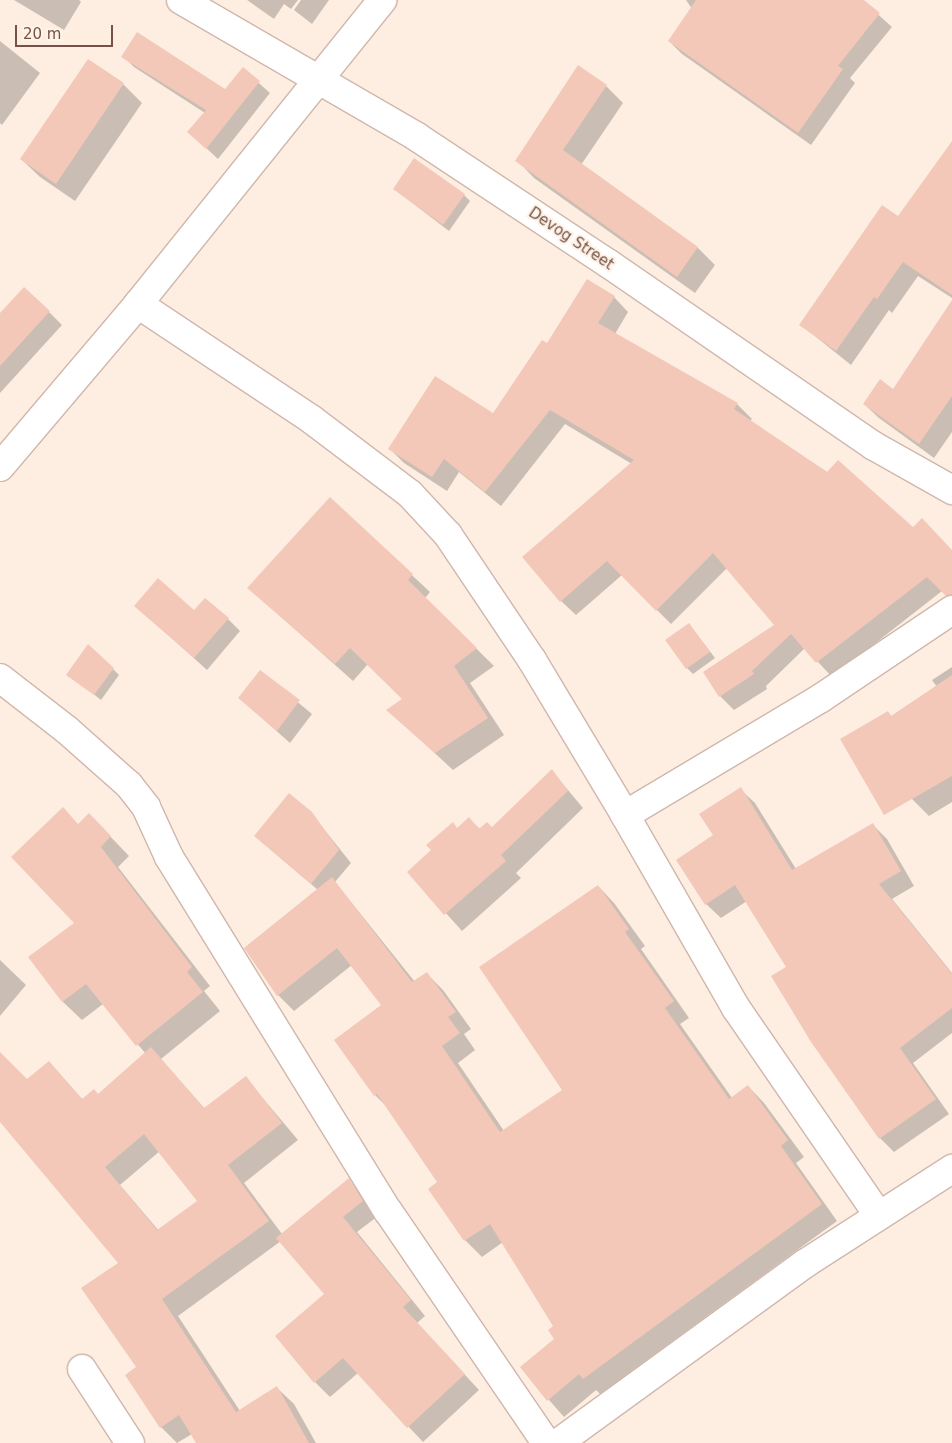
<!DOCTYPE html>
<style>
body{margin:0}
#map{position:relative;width:952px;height:1443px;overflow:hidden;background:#fdeee1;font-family:"DejaVu Sans",sans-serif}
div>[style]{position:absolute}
.shadow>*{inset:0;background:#0003}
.building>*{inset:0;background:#f3c8b8}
.roads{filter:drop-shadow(1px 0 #d0b6ab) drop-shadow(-1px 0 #d0b6ab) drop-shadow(0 1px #d0b6ab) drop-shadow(0 -1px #d0b6ab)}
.minor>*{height:28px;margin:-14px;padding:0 14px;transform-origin:14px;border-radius:14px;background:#fff}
span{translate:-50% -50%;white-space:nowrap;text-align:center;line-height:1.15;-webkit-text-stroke:4.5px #fff3e8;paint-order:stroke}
.street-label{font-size:15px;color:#755247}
.scale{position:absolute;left:15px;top:25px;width:98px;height:22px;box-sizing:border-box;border:2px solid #755247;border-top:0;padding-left:6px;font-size:15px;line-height:18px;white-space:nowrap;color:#755247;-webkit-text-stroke:4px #fff3e8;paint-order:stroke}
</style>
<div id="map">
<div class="shadow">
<i style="clip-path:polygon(14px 0,79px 0,81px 2px,64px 30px)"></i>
<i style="clip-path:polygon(247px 0,298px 0,291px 9px,284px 4px,274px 19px)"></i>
<i style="clip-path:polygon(301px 0,329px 0,312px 24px,294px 10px)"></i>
<i style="clip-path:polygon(686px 0,862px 0,892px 27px,850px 78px,855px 83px,811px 145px,682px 54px,669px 41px,692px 9px)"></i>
<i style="clip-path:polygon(0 41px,40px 73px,2px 125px,0 123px)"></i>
<i style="clip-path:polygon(123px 56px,225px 90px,243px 69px,270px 93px,218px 159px,189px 132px,205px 113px,134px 67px)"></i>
<i style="clip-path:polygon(123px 84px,142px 103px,75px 201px,40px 177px,21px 159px)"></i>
<i style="clip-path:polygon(606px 86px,623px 103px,581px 165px,698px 248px,715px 265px,695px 293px,534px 178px,517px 160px)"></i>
<i style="clip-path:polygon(952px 147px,952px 298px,918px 276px,892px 313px,889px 310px,851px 365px,801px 325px,898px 218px)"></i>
<i style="clip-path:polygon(394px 189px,464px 195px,470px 201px,449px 231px)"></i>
<i style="clip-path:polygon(614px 297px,628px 312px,615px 334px,737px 404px,752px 419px,750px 421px,913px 529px,952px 551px,952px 600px,942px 591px,832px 677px,805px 648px,766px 686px,767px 689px,734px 710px,720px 696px,776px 625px,727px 568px,671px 624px,622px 575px,576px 615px,561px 601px,632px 464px,565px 424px,501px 506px,459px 472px,447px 491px,404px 463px,390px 449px,493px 414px,547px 345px)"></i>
<i style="clip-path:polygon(952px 302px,952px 432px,934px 458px,879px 418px,864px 404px,894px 391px)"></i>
<i style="clip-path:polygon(49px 312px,62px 325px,0 393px,0 329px)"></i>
<i style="clip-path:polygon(330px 499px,430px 592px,425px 598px,494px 666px,470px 683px,504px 735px,453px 770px,388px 710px,404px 699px,368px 664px,353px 681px,249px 588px)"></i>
<i style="clip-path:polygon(135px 605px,228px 619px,240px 631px,207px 670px)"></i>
<i style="clip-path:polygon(689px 624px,715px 658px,693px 674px,687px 668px)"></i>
<i style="clip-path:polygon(952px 667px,952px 802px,929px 816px,912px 799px,888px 713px,892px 717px,937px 687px,932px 680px)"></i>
<i style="clip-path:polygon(113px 669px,119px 675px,101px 700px,68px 674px)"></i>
<i style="clip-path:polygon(260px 671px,312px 714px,290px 743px,253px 710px)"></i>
<i style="clip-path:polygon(552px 771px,583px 808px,516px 873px,521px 878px,462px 931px,409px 872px,469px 819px,480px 829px,492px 829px)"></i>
<i style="clip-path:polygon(740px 789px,755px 803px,796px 869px,873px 825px,887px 839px,914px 886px,892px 899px,952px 973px,952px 1033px,913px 1063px,949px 1114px,894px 1152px,880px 1138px,788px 967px,747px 901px,721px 918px,706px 904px,714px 836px)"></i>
<i style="clip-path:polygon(311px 813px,351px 863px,335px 882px,415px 982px,427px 974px,443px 990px,471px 1029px,464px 1034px,475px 1050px,458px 1063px,504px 1131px,564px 1090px,598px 886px,614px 903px,645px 946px,641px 949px,689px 1018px,680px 1024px,732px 1098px,748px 1086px,764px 1103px,804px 1157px,796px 1163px,837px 1221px,600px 1394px,596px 1390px,564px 1417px,521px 1368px,556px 1339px,555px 1327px,503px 1242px,482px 1257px,465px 1240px,430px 1189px,438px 1183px,389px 1109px,375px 1095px,383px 1005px,352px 965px,294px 1011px,278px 995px,318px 890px,255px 836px)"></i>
<i style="clip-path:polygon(evenodd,79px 825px,107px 833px,129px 856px,118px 867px,210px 986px,204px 991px,220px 1011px,161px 1059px,205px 1109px,245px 1077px,298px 1140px,244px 1183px,282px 1234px,349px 1180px,378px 1216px,357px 1232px,425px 1316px,417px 1323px,479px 1390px,423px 1442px,358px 1373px,330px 1397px,315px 1382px,325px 1294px,281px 1241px,178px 1316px,240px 1411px,277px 1388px,294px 1404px,316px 1443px,198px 1443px,192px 1434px,177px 1443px,161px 1427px,138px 1367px,119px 1263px,0 1120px,0 1053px,27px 1081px,49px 1062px,83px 1100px,98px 1095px,146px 1054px,103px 1004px,82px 1020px,63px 1002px,30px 957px,76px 923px,79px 825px,160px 1151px,199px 1201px,159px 1231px,120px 1185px,160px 1151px)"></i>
<i style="clip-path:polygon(0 960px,26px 985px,0 1016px)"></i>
</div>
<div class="building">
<i style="clip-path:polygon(696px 0,864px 0,880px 13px,838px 66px,843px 69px,798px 133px,668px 41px)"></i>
<i style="clip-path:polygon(137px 32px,225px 89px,243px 67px,260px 81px,206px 149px,187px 132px,206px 110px,121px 57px)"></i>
<i style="clip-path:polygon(88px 59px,124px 83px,56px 184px,20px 159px)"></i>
<i style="clip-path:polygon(578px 65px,607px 85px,563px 150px,698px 247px,677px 277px,515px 161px)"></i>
<i style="clip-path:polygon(952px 141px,952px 295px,903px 262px,877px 299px,874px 297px,836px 351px,799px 325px,882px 205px,898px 216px)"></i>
<i style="clip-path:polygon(414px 158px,465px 194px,443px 225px,393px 189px)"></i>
<i style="clip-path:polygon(587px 279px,615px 296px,598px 323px,738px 403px,734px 409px,827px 472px,838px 460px,913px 527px,922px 518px,952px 550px,952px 595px,946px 596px,927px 577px,816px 663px,791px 634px,752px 671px,754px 674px,719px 697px,703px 672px,774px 625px,713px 553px,656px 611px,607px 561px,560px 602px,522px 557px,634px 460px,550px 410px,485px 492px,444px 459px,432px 477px,388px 449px,435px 376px,493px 413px,542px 340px,547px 343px)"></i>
<i style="clip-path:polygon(24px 287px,50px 311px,0 366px,0 313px)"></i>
<i style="clip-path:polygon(952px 300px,952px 396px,919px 444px,863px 404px,880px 379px,893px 389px)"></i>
<i style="clip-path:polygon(330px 497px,413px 574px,408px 580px,477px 648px,454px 666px,488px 718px,435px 753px,386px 710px,402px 699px,350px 648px,335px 664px,247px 588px)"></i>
<i style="clip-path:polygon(158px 578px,194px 610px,205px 598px,229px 618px,194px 658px,134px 606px)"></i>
<i style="clip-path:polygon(689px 623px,710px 652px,686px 669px,665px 640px)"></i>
<i style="clip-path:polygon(88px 644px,114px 668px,94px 695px,66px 675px)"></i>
<i style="clip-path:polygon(260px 670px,300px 700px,277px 731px,238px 698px)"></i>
<i style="clip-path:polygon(952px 675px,952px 776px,884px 815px,840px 739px,888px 711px,891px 716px)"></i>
<i style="clip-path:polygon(552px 769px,568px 791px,501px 855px,506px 861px,444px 915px,407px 872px,431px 850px,426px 845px,453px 822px,457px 828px,469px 817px,479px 829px,487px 822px,492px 827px)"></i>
<i style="clip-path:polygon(741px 787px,792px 870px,873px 823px,901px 871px,879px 884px,952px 974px,952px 1008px,900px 1048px,936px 1099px,879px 1139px,811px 1042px,771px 976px,786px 967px,735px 885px,705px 905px,676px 860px,713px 835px,699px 814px)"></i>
<i style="clip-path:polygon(289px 793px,312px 812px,339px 850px,311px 884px,254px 836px)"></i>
<i style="clip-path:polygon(63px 807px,78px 824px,89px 813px,111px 836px,101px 847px,192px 967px,187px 972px,203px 992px,136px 1046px,86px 984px,62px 1002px,28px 957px,74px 923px,11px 857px)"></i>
<i style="clip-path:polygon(332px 877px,412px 982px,427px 972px,456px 1012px,448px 1017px,460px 1033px,442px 1046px,500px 1132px,562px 1090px,479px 967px,598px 885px,629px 929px,625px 932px,674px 1001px,665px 1008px,729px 1099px,748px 1085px,788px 1140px,781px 1146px,822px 1204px,583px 1379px,579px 1374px,547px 1401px,520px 1367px,554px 1339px,548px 1330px,553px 1326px,490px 1224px,464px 1241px,428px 1189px,437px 1182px,377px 1094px,374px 1096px,334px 1040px,381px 1005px,337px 948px,277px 996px,244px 948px)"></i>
<i style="clip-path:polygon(evenodd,151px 1047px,204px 1108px,246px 1076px,282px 1123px,228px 1165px,269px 1221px,162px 1299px,236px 1412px,277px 1386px,309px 1443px,196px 1443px,179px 1415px,160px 1428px,125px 1375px,136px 1367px,81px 1288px,118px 1263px,0 1122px,0 1052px,27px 1079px,49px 1061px,82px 1099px,94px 1089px,98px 1094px,151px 1047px,144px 1134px,197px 1201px,157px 1230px,105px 1167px,144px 1134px)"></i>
<i style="clip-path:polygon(349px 1178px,363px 1201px,343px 1217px,411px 1300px,403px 1307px,465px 1374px,407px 1428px,343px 1358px,314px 1383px,275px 1336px,324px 1294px,276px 1238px)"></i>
</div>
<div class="roads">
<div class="minor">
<i style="left:181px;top:0;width:273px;rotate:30.1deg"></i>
<i style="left:417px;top:137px;width:230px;rotate:33.5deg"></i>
<i style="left:609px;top:264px;width:321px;rotate:34.5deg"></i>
<i style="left:874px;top:446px;width:90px;rotate:29.4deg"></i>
<i style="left:138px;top:304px;width:208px;rotate:33.6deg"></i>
<i style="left:311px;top:419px;width:124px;rotate:37.1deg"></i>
<i style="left:410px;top:494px;width:56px;rotate:47.2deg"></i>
<i style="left:448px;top:535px;width:151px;rotate:56.1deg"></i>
<i style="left:532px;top:660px;width:181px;rotate:59deg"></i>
<i style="left:625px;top:815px;width:223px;rotate:60.1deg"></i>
<i style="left:736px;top:1008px;width:252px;rotate:55.5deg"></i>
<i style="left:0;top:467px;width:214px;rotate:-49.7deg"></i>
<i style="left:138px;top:304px;width:390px;rotate:-51.2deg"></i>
<i style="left:0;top:678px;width:85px;rotate:37.8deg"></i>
<i style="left:67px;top:730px;width:83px;rotate:41.6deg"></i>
<i style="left:129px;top:785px;width:28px;rotate:52deg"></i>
<i style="left:146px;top:807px;width:55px;rotate:65.3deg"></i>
<i style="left:169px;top:857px;width:416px;rotate:58.3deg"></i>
<i style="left:388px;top:1211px;width:281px;rotate:55.7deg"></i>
<i style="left:625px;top:815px;width:228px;rotate:-30.8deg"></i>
<i style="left:821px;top:698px;width:158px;rotate:-33.9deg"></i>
<i style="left:82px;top:1369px;width:88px;rotate:57deg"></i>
<i style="left:558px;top:1443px;width:306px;rotate:-36deg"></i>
<i style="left:806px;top:1263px;width:174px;rotate:-32.8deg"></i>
</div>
</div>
<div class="street-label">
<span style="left:571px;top:239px;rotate:34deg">Devog Street</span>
</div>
<div class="scale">20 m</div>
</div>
